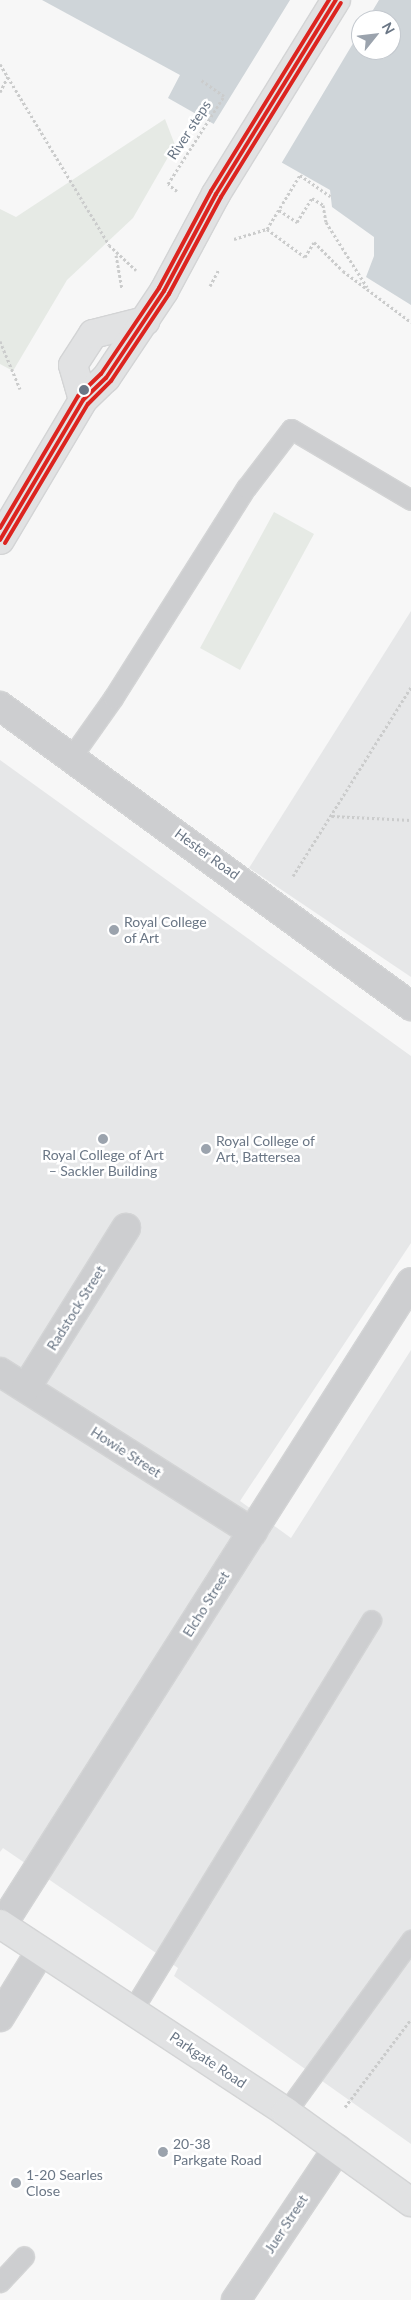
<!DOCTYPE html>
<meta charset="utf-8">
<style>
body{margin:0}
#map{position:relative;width:411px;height:2300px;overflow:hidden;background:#f7f7f7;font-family:Lato,sans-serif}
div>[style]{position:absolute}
.built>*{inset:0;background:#e6e7e8}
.green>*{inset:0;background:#e6eae5}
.water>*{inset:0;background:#cfd5d9}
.pier>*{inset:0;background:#f7f7f7}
.path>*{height:3px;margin-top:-1.5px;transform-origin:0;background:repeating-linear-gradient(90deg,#cbcccc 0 2.5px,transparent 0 5px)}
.roads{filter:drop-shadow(1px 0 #d3d4d5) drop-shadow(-1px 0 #d3d4d5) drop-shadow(0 1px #d3d4d5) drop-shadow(0 -1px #d3d4d5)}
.lane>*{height:19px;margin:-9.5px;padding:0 9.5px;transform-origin:9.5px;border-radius:9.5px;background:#cdced0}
.street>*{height:28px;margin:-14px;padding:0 14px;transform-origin:14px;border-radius:14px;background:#cdced0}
.secondary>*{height:28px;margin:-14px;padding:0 14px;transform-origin:14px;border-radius:14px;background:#e1e2e3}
.highway>*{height:28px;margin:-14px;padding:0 14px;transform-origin:14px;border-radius:14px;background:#e1e2e3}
.bus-1>*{height:4px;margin:-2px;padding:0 2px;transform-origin:2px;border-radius:2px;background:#dc241f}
.bus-2>*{height:4px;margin:-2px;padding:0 2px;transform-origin:2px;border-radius:2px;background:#dc241f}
.bus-3>*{height:4px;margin:-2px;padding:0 2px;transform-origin:2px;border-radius:2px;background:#dc241f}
.dots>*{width:14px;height:14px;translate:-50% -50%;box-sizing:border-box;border:2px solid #fff;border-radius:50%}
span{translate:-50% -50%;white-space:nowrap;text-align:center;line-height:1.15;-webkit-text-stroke:5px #fff;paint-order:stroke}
.street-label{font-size:14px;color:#6a7685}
.poi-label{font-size:14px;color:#6a7685}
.left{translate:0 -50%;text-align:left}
.north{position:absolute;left:351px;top:10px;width:50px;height:50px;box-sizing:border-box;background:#fff;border:1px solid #c3c8ce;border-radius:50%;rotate:61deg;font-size:14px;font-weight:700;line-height:20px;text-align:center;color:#6a7685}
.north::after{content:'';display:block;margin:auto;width:18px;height:22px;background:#9ba3ad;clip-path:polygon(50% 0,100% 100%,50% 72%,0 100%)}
</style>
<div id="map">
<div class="built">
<i style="clip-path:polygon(411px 611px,411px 977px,249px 868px)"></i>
<i style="clip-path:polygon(0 760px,411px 1056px,411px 1243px,240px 1501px,291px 1538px,411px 1350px,411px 2144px,174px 1976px,178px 1968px,3px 1848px,0 1852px)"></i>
</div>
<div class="green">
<i style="clip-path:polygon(165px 119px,175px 145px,133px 218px,67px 280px,13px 371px,0 364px,0 209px,16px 217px)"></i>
<i style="clip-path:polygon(274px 512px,314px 534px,240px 670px,200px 648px)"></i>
</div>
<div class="water">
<i style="clip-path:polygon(evenodd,42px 0,411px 0,411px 305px,366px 277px,374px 256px,374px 237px,332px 207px,330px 190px,168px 98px,180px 75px,42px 0,361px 20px,391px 20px,391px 50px,361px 50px,361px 20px)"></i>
</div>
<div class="pier">
<i style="clip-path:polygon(290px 0,379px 0,367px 20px,361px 20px,361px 30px,281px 164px,213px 125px)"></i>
</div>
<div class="path">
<i style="left:0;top:64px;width:211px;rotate:58.9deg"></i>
<i style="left:109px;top:245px;width:37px;rotate:43deg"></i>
<i style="left:0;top:92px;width:18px;rotate:-63deg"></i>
<i style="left:177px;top:191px;width:11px;rotate:-142deg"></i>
<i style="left:168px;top:184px;width:104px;rotate:-57.5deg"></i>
<i style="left:224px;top:96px;width:28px;rotate:-145deg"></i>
<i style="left:279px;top:210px;width:22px;rotate:34deg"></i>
<i style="left:297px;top:222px;width:28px;rotate:-58deg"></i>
<i style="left:312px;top:198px;width:13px;rotate:32deg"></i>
<i style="left:323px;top:205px;width:17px;rotate:80deg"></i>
<i style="left:326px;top:222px;width:77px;rotate:57.8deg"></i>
<i style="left:267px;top:229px;width:63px;rotate:-58.6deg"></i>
<i style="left:300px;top:175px;width:37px;rotate:35deg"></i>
<i style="left:234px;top:239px;width:34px;rotate:-17deg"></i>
<i style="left:267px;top:229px;width:47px;rotate:36.4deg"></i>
<i style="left:305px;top:257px;width:17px;rotate:-59deg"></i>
<i style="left:314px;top:242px;width:41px;rotate:45deg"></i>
<i style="left:343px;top:271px;width:85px;rotate:36.9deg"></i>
<i style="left:116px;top:255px;width:34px;rotate:80deg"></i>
<i style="left:210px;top:286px;width:19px;rotate:-62deg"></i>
<i style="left:0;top:341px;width:52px;rotate:67.4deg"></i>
<i style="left:332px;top:816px;width:79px;rotate:2.9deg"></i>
<i style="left:293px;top:876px;width:223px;rotate:-58deg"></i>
<i style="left:345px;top:2107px;width:110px;rotate:-53.1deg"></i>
</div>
<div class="roads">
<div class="lane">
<i style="left:72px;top:756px;width:71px;rotate:-54.7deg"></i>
<i style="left:113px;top:698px;width:249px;rotate:-57.7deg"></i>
<i style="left:246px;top:488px;width:74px;rotate:-52.7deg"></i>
<i style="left:291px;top:429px;width:139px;rotate:30.6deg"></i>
<i style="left:133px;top:2009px;width:456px;rotate:-58.5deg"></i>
<i style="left:286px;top:2112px;width:213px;rotate:-54deg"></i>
<i style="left:0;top:2282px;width:35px;rotate:-47deg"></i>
</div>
<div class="street">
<i style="left:0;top:706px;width:509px;rotate:36.13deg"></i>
<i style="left:0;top:1372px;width:299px;rotate:32.4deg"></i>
<i style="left:26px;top:1388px;width:189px;rotate:-58deg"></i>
<i style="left:2px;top:1925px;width:762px;rotate:-57.54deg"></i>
<i style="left:0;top:2017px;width:76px;rotate:-58.4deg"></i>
<i style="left:236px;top:2300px;width:182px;rotate:-56.2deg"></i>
</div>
<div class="secondary">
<i style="left:0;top:1924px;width:342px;rotate:33.3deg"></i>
<i style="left:286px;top:2112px;width:154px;rotate:35.8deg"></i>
</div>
<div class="highway">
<i style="left:83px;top:400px;width:36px;rotate:-106deg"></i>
<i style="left:73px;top:365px;width:37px;rotate:-57deg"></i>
<i style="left:93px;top:334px;width:54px;rotate:-14deg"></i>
<i style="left:0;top:540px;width:163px;rotate:-59.3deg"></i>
<i style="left:83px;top:400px;width:32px;rotate:-44deg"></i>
<i style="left:106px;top:378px;width:105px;rotate:-56.3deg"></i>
<i style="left:164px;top:291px;width:110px;rotate:-61.8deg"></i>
<i style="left:216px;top:194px;width:228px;rotate:-58.3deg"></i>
</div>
</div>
<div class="bus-1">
<i style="left:0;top:540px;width:163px;rotate:-59.3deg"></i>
<i style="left:83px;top:400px;width:32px;rotate:-44deg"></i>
<i style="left:106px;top:378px;width:105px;rotate:-56.3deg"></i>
<i style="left:164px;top:291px;width:110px;rotate:-61.8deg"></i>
<i style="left:216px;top:194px;width:228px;rotate:-58.3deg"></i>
</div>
<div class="bus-2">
<i style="left:5px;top:543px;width:162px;rotate:-59.2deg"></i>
<i style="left:88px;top:404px;width:33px;rotate:-45deg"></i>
<i style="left:111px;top:381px;width:105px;rotate:-56.3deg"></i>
<i style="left:169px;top:294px;width:110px;rotate:-61.8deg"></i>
<i style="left:221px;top:197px;width:228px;rotate:-58.3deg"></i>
</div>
<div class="bus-3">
<i style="left:0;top:528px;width:153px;rotate:-59.4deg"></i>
<i style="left:78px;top:396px;width:32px;rotate:-44deg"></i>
<i style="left:101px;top:374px;width:104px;rotate:-56deg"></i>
<i style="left:159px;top:288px;width:110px;rotate:-61.8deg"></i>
<i style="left:211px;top:191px;width:225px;rotate:-58.3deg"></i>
</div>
<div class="dots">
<i style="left:84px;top:390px;background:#6a7685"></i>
<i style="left:114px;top:930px;background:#9ba3ad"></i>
<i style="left:103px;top:1139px;background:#9ba3ad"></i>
<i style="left:206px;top:1149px;background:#9ba3ad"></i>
<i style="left:163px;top:2152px;background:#9ba3ad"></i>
<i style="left:16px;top:2183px;background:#9ba3ad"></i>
</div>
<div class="street-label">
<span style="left:189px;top:130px;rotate:-57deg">River steps</span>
<span style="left:207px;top:854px;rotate:36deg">Hester Road</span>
<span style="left:76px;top:1308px;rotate:-58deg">Radstock Street</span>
<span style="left:126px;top:1452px;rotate:33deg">Howie Street</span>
<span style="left:206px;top:1604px;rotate:-58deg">Elcho Street</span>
<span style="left:208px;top:2060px;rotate:34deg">Parkgate Road</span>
<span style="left:286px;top:2224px;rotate:-57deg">Juer Street</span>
</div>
<div class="poi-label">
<span class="left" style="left:124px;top:930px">Royal College<br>of Art</span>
<span class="left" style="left:216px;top:1149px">Royal College of<br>Art, Battersea</span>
<span style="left:103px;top:1163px">Royal College of Art<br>– Sackler Building</span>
<span class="left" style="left:173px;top:2152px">20-38<br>Parkgate Road</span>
<span class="left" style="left:26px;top:2183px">1-20 Searles<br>Close</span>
</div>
<div class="north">N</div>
</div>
